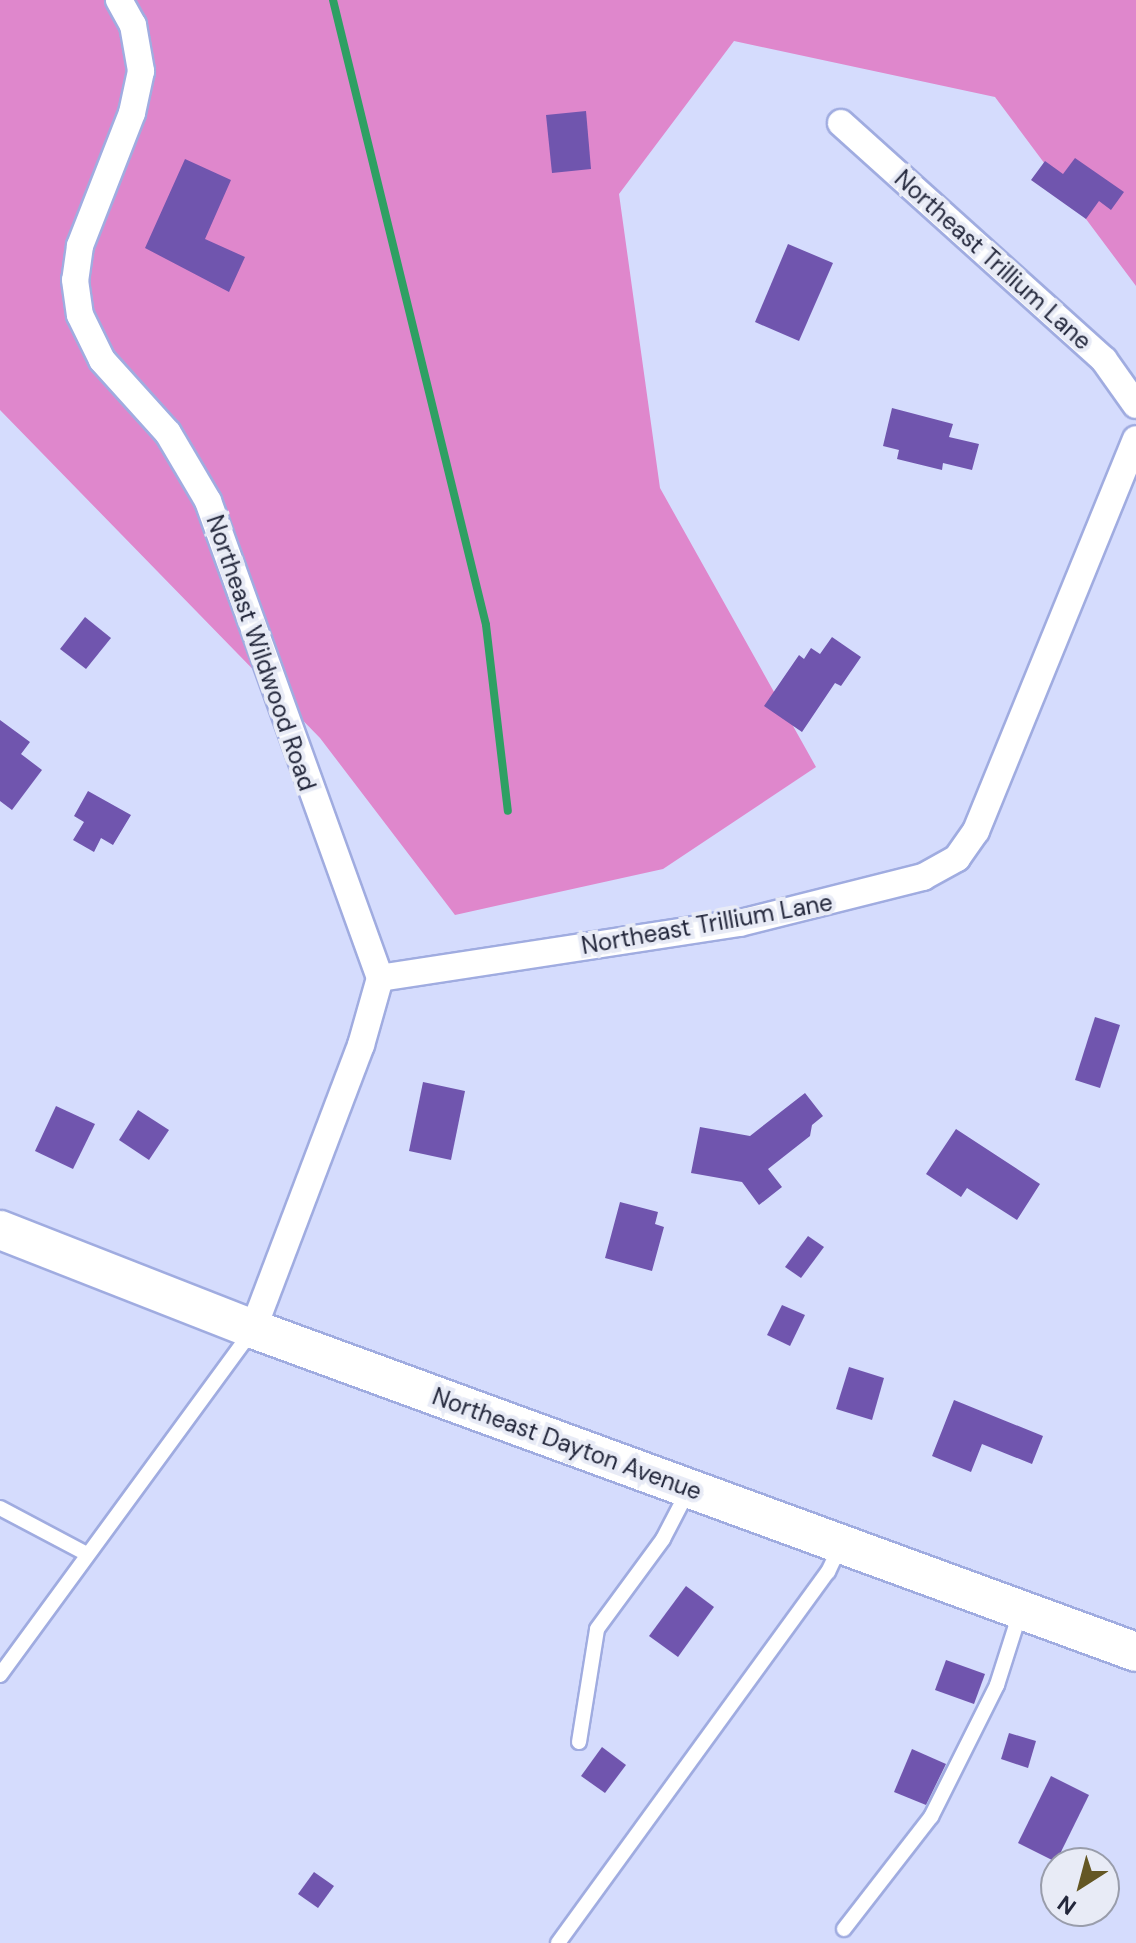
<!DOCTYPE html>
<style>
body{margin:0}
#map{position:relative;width:1136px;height:1943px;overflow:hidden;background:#d5dcfd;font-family:"DM Sans",sans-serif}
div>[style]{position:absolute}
.forest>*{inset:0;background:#df87cc}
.stream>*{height:8px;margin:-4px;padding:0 4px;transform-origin:4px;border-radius:4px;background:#2ea063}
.building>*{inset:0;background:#7055ae}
.roads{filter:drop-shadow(2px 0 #a0ace0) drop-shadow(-2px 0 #a0ace0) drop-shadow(0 2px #a0ace0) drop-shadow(0 -2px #a0ace0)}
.lane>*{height:14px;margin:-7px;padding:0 7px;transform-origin:7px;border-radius:7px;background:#fff}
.street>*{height:26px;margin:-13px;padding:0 13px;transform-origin:13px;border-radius:13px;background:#fff}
.secondary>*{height:38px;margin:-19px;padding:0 19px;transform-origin:19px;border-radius:19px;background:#fff}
span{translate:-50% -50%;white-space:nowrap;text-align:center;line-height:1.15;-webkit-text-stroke:8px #e8ebf6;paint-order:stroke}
.street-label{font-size:24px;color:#23273b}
.north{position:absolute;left:1040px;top:1847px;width:80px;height:80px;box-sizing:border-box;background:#e8ebf6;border:2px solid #999dab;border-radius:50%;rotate:216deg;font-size:22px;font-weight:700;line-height:32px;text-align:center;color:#23273b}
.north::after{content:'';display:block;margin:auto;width:28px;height:36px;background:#645724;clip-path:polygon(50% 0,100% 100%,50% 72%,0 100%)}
</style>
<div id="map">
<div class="forest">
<i style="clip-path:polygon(0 0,1136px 0,1136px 286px,995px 97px,734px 41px,619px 194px,660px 488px,816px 767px,663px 869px,455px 915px,320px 738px,0 410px)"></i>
</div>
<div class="stream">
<i style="left:333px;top:0;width:643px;rotate:76.24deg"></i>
<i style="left:486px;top:625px;width:187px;rotate:83.3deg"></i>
</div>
<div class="building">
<i style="clip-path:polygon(586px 111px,591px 169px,552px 173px,546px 115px)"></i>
<i style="clip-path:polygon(1075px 158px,1124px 192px,1111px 210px,1099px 201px,1086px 219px,1031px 180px,1045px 161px,1063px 174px)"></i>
<i style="clip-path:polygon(185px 159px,231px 180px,205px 239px,245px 257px,229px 292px,145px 248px)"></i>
<i style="clip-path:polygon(788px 244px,833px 263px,799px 341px,755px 322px)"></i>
<i style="clip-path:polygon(892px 408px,953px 424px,949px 437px,979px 444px,972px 470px,943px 463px,942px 470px,897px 459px,899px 450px,883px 446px)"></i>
<i style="clip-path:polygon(85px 617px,111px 638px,86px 669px,60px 649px)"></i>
<i style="clip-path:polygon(832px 637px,861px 657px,841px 686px,835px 683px,802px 732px,764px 706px,799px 655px,804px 659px,811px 648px,820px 654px)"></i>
<i style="clip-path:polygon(0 720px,30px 742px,21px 754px,42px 770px,12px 810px,0 801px)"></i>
<i style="clip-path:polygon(88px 791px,131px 815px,113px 845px,101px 838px,94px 852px,73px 840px,84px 822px,74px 816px)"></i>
<i style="clip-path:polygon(1095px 1017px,1120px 1025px,1100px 1088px,1075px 1080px)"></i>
<i style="clip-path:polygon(423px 1082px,465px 1091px,451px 1160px,409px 1151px)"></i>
<i style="clip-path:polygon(805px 1093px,823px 1116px,812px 1125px,810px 1136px,768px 1169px,782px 1187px,759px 1205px,742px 1182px,691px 1173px,700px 1127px,750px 1136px)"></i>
<i style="clip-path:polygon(56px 1106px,95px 1124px,73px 1169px,35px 1151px)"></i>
<i style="clip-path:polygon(138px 1110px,169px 1130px,149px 1160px,119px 1140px)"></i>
<i style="clip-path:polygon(956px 1129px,1040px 1184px,1017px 1220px,967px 1188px,961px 1197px,926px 1174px)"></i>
<i style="clip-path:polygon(620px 1202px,658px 1212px,655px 1224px,664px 1227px,652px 1271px,605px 1258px)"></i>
<i style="clip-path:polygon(808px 1236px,824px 1247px,801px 1278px,785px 1267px)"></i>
<i style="clip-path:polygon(782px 1305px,805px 1315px,790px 1346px,767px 1335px)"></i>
<i style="clip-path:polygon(849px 1367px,884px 1378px,872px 1420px,836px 1409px)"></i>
<i style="clip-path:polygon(954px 1400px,1043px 1436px,1032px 1464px,982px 1444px,971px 1472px,932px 1456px)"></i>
<i style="clip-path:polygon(686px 1586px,714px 1607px,678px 1657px,649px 1636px)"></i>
<i style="clip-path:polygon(946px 1660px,985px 1674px,974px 1704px,935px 1690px)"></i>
<i style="clip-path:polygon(1009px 1733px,1036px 1741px,1028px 1768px,1001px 1759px)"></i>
<i style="clip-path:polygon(602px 1747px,626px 1765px,605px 1793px,581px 1776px)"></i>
<i style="clip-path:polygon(912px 1749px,946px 1764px,926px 1805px,894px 1792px)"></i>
<i style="clip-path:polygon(1051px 1776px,1089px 1795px,1056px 1862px,1018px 1843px)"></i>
<i style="clip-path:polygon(314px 1872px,334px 1886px,318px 1908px,298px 1894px)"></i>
</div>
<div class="roads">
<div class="lane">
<i style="left:0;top:1508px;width:98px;rotate:27.9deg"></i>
<i style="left:0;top:1675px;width:429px;rotate:-53.8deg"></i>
<i style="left:579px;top:1742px;width:114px;rotate:-80.9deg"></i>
<i style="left:597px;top:1629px;width:112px;rotate:-53.7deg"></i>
<i style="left:663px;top:1539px;width:56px;rotate:-62.5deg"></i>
<i style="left:844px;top:1929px;width:142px;rotate:-52.2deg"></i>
<i style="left:931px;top:1817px;width:148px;rotate:-63.4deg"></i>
<i style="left:997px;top:1685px;width:79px;rotate:-72.3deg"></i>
<i style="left:558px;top:1943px;width:459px;rotate:-54deg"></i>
<i style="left:828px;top:1572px;width:29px;rotate:-65deg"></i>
</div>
<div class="street">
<i style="left:119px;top:0;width:29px;rotate:61deg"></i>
<i style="left:133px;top:25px;width:47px;rotate:80.1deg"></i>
<i style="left:141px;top:71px;width:43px;rotate:102.1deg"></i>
<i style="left:132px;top:113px;width:143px;rotate:111.4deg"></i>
<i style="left:80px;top:246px;width:34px;rotate:98deg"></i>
<i style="left:75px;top:280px;width:35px;rotate:82deg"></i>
<i style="left:80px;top:315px;width:50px;rotate:63.9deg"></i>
<i style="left:102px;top:360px;width:98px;rotate:47.9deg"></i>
<i style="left:168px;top:433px;width:79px;rotate:59.5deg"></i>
<i style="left:208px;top:501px;width:507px;rotate:70.17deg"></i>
<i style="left:380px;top:978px;width:70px;rotate:105.8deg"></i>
<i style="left:361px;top:1045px;width:304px;rotate:110.8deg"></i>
<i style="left:841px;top:123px;width:354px;rotate:42deg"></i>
<i style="left:1104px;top:360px;width:55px;rotate:54.6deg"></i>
<i style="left:380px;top:978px;width:364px;rotate:-8.7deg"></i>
<i style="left:740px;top:923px;width:189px;rotate:-14.1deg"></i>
<i style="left:923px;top:877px;width:39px;rotate:-29deg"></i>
<i style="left:957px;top:858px;width:33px;rotate:-55deg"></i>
<i style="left:976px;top:831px;width:423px;rotate:-67.8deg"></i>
</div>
<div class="secondary">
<i style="left:0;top:1230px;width:272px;rotate:21.4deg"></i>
<i style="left:253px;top:1329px;width:940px;rotate:20.09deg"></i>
</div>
</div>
<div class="street-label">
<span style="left:993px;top:260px;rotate:42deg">Northeast Trillium Lane</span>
<span style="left:261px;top:653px;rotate:71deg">Northeast Wildwood Road</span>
<span style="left:707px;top:924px;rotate:-10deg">Northeast Trillium Lane</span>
<span style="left:567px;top:1444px;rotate:20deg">Northeast Dayton Avenue</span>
</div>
<div class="north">N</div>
</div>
